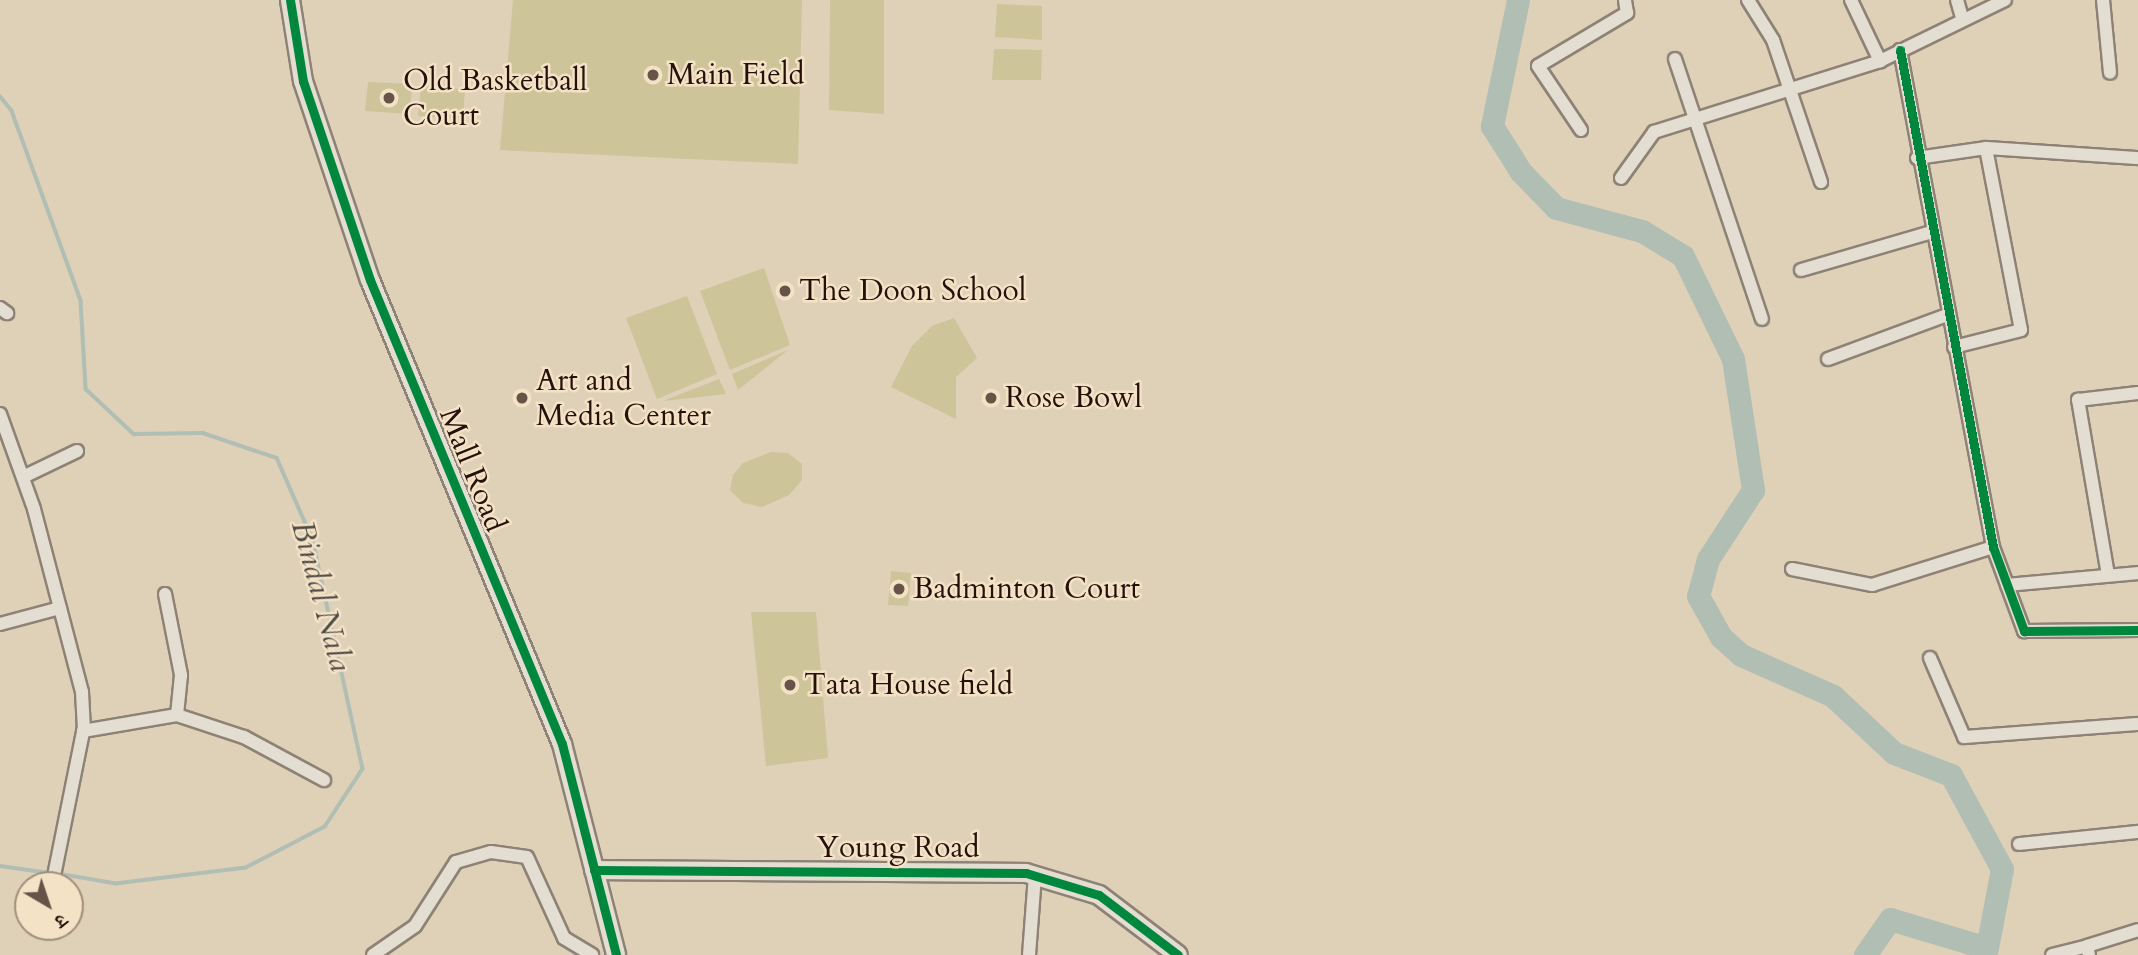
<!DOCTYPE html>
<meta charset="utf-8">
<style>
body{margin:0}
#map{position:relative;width:2138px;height:955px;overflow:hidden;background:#dfd0b8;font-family:Cardo,"Noto Serif Devanagari",serif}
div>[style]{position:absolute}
.green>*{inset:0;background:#cec49a}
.stream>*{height:3.5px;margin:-1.75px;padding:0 1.75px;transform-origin:1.75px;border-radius:1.75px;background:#b1beb4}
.river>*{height:23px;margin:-11.5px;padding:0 11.5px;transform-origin:11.5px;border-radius:11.5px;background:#b1beb4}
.roads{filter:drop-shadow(2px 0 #8d8275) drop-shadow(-2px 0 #8d8275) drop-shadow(0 2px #8d8275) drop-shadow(0 -2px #8d8275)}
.street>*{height:12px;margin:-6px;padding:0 6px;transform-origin:6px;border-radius:6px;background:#e4ddd2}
.secondary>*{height:18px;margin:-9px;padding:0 9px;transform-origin:9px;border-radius:9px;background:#e4ddd2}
.cycleway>*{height:9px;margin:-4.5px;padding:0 4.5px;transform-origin:4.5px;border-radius:4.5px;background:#00873e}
.dots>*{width:19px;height:19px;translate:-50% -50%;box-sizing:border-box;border:4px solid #f4e2c7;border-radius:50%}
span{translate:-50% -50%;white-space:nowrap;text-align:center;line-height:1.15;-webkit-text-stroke:5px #f4e2c7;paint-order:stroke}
.poi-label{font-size:30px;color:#24120a}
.left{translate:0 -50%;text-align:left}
.street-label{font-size:30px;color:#24120a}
.water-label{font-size:32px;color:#4e4b45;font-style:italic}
.north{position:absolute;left:14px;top:871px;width:70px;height:70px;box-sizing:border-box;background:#f4e2c7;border:2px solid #a18f7b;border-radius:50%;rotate:141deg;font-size:19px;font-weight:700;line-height:28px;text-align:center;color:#24120a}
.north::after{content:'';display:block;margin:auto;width:24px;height:32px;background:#655447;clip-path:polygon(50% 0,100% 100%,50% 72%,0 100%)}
</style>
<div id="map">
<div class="green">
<i style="clip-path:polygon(513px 0,802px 0,798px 164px,500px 150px)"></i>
<i style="clip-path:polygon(830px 0,884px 0,884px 114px,829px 110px)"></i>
<i style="clip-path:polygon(997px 4px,1042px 6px,1042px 40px,995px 37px)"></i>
<i style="clip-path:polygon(994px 49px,1042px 50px,1041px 80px,992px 80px)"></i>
<i style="clip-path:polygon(368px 82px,412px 84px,410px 114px,365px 111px)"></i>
<i style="clip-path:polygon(421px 86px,465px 89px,463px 119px,418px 116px)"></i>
<i style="clip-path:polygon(764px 268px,790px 345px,730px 370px,700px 291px)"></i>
<i style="clip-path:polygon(687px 296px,717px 374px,657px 399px,626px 318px)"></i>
<i style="clip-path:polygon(954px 318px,977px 358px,956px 377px,956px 419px,891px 387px,912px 346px,932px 326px)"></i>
<i style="clip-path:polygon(788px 350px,738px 390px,732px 374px)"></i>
<i style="clip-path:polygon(719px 379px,726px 394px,663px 401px)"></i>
<i style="clip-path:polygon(771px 452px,788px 453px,802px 464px,802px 480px,789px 495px,762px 507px,743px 503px,730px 490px,733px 475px,743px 463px)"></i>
<i style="clip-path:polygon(891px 571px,911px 573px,908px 606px,888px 605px)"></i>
<i style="clip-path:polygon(751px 612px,816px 612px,828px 758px,766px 766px)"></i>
</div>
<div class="stream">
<i style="left:0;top:96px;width:19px;rotate:51deg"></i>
<i style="left:12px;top:111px;width:202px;rotate:70deg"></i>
<i style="left:81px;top:301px;width:88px;rotate:86.7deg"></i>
<i style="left:86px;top:389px;width:66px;rotate:43.2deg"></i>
<i style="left:134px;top:434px;width:69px;rotate:-0.8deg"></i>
<i style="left:203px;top:433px;width:78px;rotate:18.7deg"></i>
<i style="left:277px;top:458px;width:90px;rotate:66.3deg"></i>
<i style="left:313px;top:540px;width:234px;rotate:77.7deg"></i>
<i style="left:363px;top:769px;width:69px;rotate:123.2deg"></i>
<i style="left:325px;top:827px;width:89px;rotate:152.6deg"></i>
<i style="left:246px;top:868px;width:131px;rotate:173deg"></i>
<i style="left:116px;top:884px;width:59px;rotate:-170.2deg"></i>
<i style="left:0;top:866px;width:50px;rotate:8deg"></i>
</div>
<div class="river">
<i style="left:1518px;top:0;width:129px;rotate:101.7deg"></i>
<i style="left:1492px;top:126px;width:54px;rotate:57.8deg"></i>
<i style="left:1521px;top:172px;width:50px;rotate:45.8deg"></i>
<i style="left:1556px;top:208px;width:89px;rotate:15deg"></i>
<i style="left:1642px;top:231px;width:48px;rotate:31.4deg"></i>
<i style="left:1683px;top:256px;width:114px;rotate:64.1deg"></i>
<i style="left:1733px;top:359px;width:133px;rotate:81.3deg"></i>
<i style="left:1753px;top:490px;width:82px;rotate:123.1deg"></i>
<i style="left:1708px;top:559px;width:38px;rotate:105deg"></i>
<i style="left:1698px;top:596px;width:47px;rotate:60.7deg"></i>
<i style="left:1721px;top:637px;width:27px;rotate:42deg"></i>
<i style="left:1741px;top:655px;width:101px;rotate:24deg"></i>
<i style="left:1833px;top:696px;width:83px;rotate:43.1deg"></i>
<i style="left:1894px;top:753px;width:61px;rotate:21.1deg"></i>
<i style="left:1951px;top:775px;width:107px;rotate:61.5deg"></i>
<i style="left:2002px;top:869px;width:80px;rotate:100.8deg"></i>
<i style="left:1987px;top:948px;width:101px;rotate:-163.4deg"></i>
<i style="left:1890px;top:919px;width:44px;rotate:124.8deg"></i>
</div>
<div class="roads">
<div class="street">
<i style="left:1748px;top:0;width:47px;rotate:58deg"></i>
<i style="left:1773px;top:40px;width:150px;rotate:71.3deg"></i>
<i style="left:1851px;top:0;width:68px;rotate:64.6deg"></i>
<i style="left:1957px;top:0;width:18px;rotate:74deg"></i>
<i style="left:2103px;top:0;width:73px;rotate:84.5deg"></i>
<i style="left:1900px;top:50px;width:506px;rotate:79.4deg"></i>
<i style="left:1993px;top:547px;width:90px;rotate:69.7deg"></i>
<i style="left:2024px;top:631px;width:114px;rotate:-0.5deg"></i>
<i style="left:1675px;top:59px;width:274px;rotate:71.5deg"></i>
<i style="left:1581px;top:130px;width:77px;rotate:-123.9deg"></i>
<i style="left:1538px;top:66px;width:104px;rotate:-30.8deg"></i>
<i style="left:1627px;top:13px;width:13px;rotate:-99deg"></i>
<i style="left:1917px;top:158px;width:70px;rotate:-8.2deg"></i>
<i style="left:1986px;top:148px;width:152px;rotate:3.8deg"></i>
<i style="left:1621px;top:178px;width:57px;rotate:-54.3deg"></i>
<i style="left:1654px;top:132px;width:237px;rotate:-17.4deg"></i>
<i style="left:1880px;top:61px;width:139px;rotate:-26deg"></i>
<i style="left:1801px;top:270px;width:136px;rotate:-16.2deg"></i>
<i style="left:0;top:308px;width:9px;rotate:36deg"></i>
<i style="left:1954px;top:347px;width:69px;rotate:-14.2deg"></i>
<i style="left:2021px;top:330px;width:185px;rotate:-100.9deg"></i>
<i style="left:1828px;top:359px;width:127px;rotate:-20.3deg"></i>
<i style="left:0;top:414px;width:101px;rotate:70.3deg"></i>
<i style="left:34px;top:509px;width:189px;rotate:75.3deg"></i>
<i style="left:82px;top:692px;width:35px;rotate:87deg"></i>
<i style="left:84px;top:727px;width:161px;rotate:101.4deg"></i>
<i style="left:23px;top:477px;width:60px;rotate:-25.7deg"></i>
<i style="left:1792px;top:569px;width:82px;rotate:11.3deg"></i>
<i style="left:1872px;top:585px;width:127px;rotate:-17.4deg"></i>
<i style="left:2108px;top:575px;width:178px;rotate:-99.7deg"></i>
<i style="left:2078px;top:400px;width:60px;rotate:-6.7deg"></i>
<i style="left:2007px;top:585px;width:132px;rotate:-5.2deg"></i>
<i style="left:165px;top:594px;width:83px;rotate:78.8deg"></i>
<i style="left:181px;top:675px;width:40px;rotate:95.7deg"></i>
<i style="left:0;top:624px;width:62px;rotate:-14.9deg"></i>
<i style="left:1930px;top:658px;width:86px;rotate:66.7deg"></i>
<i style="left:1964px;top:737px;width:174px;rotate:-4.3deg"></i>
<i style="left:83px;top:731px;width:95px;rotate:-9.7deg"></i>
<i style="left:177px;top:715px;width:71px;rotate:18.2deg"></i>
<i style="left:244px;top:737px;width:91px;rotate:28.3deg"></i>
<i style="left:2019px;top:844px;width:120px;rotate:-5.8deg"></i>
<i style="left:373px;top:955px;width:51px;rotate:-34.6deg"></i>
<i style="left:415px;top:926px;width:76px;rotate:-57.4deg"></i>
<i style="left:456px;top:862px;width:36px;rotate:-16deg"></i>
<i style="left:491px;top:852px;width:36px;rotate:8deg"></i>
<i style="left:527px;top:857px;width:89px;rotate:65.4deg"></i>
<i style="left:564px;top:938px;width:33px;rotate:31deg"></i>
<i style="left:1029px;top:955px;width:80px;rotate:-85.7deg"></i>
<i style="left:2052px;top:955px;width:36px;rotate:-14deg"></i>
<i style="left:2089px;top:955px;width:9px;rotate:-103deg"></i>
<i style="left:2087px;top:946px;width:53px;rotate:-17.4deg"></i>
</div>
<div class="secondary">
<i style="left:290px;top:0;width:82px;rotate:80.9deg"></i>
<i style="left:303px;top:81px;width:210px;rotate:71.4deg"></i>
<i style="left:370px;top:280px;width:502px;rotate:67.52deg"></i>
<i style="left:562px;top:744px;width:218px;rotate:75.6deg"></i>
<i style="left:594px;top:870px;width:432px;rotate:0.4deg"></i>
<i style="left:1026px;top:873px;width:76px;rotate:16.8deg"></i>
<i style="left:1099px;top:895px;width:99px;rotate:37.2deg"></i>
</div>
</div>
<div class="cycleway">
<i style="left:290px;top:0;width:82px;rotate:80.9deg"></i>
<i style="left:303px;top:81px;width:210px;rotate:71.4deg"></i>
<i style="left:370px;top:280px;width:502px;rotate:67.52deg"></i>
<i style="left:562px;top:744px;width:218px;rotate:75.6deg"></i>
<i style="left:1900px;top:50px;width:506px;rotate:79.4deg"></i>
<i style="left:1993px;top:547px;width:90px;rotate:69.7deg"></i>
<i style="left:2024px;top:631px;width:114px;rotate:-0.5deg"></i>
<i style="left:594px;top:870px;width:432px;rotate:0.4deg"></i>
<i style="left:1026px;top:873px;width:76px;rotate:16.8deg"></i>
<i style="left:1099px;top:895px;width:99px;rotate:37.2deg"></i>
</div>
<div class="dots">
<i style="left:653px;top:75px;background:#655447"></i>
<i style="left:389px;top:98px;background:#655447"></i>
<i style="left:785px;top:291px;background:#655447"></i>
<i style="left:522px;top:398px;background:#655447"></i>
<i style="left:991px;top:398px;background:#655447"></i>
<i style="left:899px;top:589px;background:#655447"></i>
<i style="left:790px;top:685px;background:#655447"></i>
</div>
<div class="poi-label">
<span class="left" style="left:667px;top:75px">Main Field</span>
<span class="left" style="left:403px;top:98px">Old Basketball<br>Court</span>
<span class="left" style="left:799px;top:291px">The Doon School</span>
<span class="left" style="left:536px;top:398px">Art and<br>Media Center</span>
<span class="left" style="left:1005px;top:398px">Rose Bowl</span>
<span class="left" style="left:913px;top:589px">Badminton Court</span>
<span class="left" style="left:804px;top:685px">Tata House field</span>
</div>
<div class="street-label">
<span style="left:472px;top:470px;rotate:68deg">Mall Road</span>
<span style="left:898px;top:848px">Young Road</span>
</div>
<div class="water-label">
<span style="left:321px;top:596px;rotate:75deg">Bindal Nala</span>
</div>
<div class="north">उ</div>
</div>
